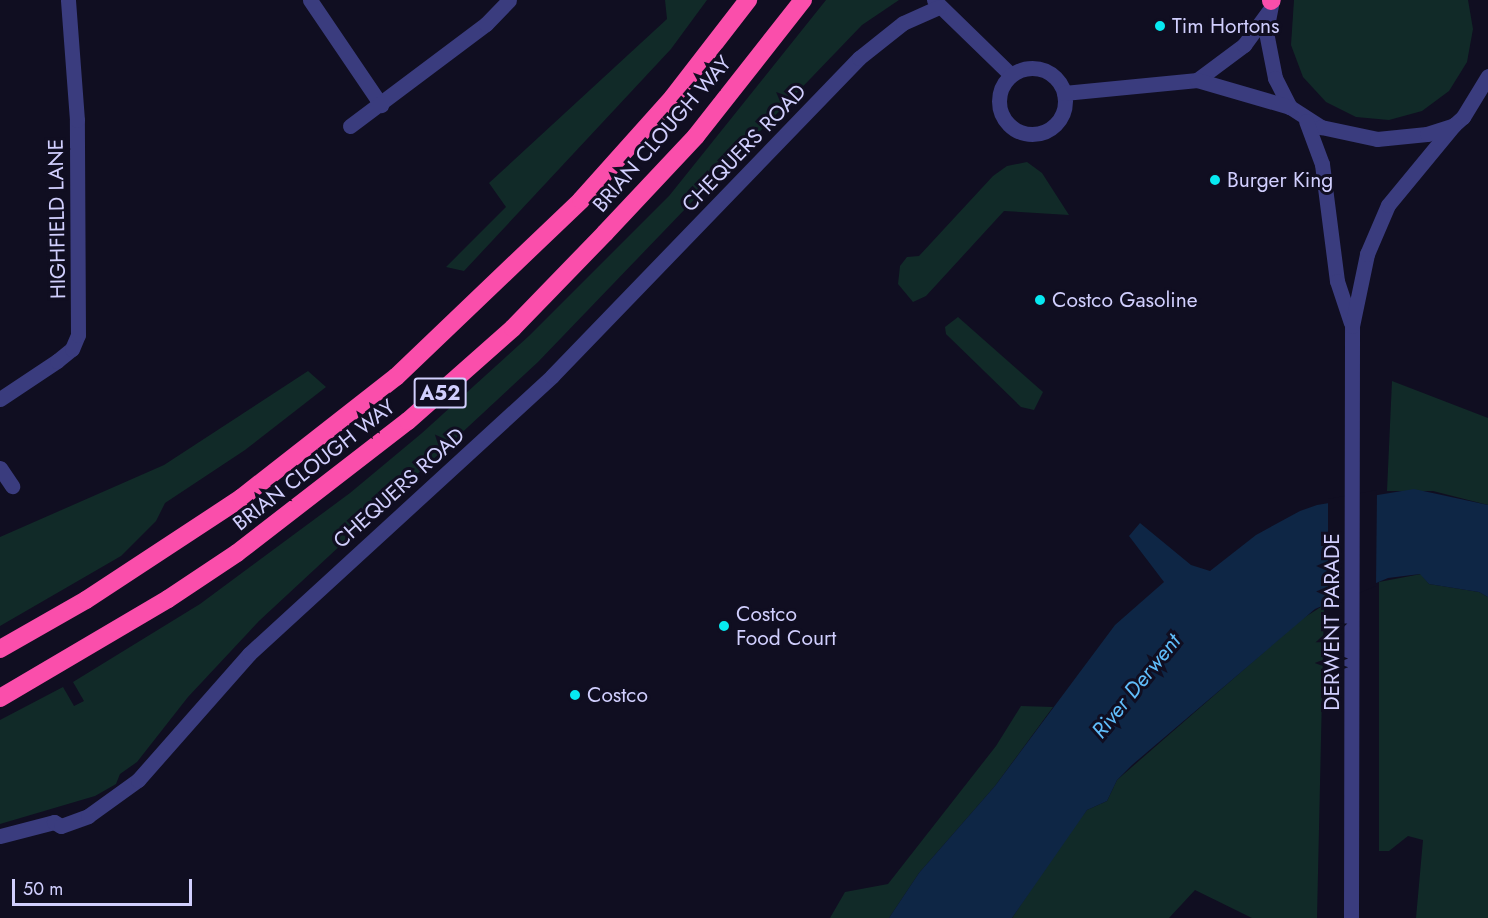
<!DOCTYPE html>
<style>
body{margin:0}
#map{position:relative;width:1488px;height:918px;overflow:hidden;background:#100e21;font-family:Jost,sans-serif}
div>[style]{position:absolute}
.green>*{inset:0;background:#112a28}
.water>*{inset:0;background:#0e2645}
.pier>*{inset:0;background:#100e21}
.minor>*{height:15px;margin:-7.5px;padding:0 7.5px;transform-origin:7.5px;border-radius:7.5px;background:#3a3c7e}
.minor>.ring{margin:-7.5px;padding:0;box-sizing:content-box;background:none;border:15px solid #3a3c7e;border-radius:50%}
.highway>*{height:18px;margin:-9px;padding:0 9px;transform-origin:9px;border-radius:9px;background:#fa4eab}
.dots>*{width:16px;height:16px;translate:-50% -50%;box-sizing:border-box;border:3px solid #100e21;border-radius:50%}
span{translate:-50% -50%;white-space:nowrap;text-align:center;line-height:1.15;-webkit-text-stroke:6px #100e21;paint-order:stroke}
.shield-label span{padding:2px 4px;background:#100e21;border:2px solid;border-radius:4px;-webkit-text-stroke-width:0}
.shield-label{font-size:20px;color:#d1cffe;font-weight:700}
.poi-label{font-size:21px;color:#d1cffe}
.left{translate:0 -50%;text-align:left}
.street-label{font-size:21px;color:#d1cffe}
.water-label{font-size:22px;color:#60bdfa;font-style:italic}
.scale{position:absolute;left:12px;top:879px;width:180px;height:27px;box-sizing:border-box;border:3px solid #d1cffe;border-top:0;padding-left:8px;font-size:18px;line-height:21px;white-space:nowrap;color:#d1cffe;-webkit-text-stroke:4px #100e21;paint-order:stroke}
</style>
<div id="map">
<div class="green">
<i style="clip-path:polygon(665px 0,707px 0,671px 49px,464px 271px,446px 267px,506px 207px,489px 183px,667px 19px)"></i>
<i style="clip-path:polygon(826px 0,899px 0,862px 25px,538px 362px,259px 621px,188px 697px,137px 762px,120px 774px,116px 784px,95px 796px,0 824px,0 720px,63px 687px,74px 706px,84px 701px,73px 682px,200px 604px,350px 493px,422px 433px,530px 335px,669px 196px)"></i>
<i style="clip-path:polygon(1294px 0,1468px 0,1473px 29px,1467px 62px,1449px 91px,1422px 111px,1389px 120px,1356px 117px,1326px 102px,1303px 77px,1291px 45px)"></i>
<i style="clip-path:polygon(1027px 162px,1042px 173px,1069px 215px,1004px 211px,926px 296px,913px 302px,898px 284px,900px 266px,907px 257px,919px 256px,993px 176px,1007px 166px)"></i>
<i style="clip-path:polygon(958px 317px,1043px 392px,1034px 410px,1021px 407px,946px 334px,945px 327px)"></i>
<i style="clip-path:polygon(308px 371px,326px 387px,245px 450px,165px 503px,156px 521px,121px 556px,0 626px,0 537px,164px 465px)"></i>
<i style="clip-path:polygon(1392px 381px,1488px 418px,1488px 505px,1433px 491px,1387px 491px)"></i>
<i style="clip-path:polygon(1421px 574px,1429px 584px,1479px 592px,1488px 597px,1488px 918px,1416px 918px,1423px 840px,1408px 836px,1389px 851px,1379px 851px,1379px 582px)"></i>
<i style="clip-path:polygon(1324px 605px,1317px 918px,1252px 918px,1195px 890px,1169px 918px,1012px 918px,1069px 833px,1087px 810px,1107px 801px,1117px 780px,1302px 619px)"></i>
<i style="clip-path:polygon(1021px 706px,1053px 707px,995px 786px,919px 873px,889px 918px,830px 918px,845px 892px,888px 884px,996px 746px)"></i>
</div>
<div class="water">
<i style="clip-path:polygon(1414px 489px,1488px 505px,1488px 597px,1479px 592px,1429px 584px,1420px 574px,1388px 578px,1315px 609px,1132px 765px,1117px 780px,1107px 801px,1087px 810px,1012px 918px,889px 918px,919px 873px,995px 786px,1115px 625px,1164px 582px,1129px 536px,1140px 523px,1191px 565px,1210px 571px,1256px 535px,1300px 511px,1317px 505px)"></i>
</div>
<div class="pier">
<i style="clip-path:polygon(1377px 490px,1376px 586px,1328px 606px,1328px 499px)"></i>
</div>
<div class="minor">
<i style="left:310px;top:0;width:127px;rotate:55.9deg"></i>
<i style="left:934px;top:0;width:107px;rotate:44.2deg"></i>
<i style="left:1272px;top:0;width:33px;rotate:101deg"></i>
<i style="left:1266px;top:32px;width:47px;rotate:78.9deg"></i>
<i style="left:1275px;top:78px;width:33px;rotate:63deg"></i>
<i style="left:1290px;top:107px;width:37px;rotate:33deg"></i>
<i style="left:1321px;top:127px;width:57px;rotate:12.1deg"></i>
<i style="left:1377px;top:139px;width:50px;rotate:-5.7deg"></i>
<i style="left:1427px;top:134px;width:28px;rotate:-18deg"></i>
<i style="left:1454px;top:125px;width:12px;rotate:-42deg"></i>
<i style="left:1463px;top:117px;width:48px;rotate:-58.6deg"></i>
<i class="ring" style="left:999px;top:68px;width:51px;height:51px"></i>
<i style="left:1197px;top:80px;width:59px;rotate:-36.7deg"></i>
<i style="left:1244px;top:45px;width:41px;rotate:-54deg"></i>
<i style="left:1064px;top:93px;width:134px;rotate:-5.6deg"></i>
<i style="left:1197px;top:80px;width:97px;rotate:16.2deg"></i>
<i style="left:1306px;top:121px;width:46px;rotate:69.6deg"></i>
<i style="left:1322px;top:164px;width:118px;rotate:82.7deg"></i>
<i style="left:1337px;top:281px;width:44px;rotate:71.6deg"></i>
<i style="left:350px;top:126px;width:170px;rotate:-36.9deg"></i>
<i style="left:486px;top:24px;width:33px;rotate:-46deg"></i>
<i style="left:0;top:399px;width:69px;rotate:-33.7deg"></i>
<i style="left:57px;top:361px;width:19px;rotate:-39deg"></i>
<i style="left:72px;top:349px;width:15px;rotate:-67deg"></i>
<i style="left:78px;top:335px;width:215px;rotate:-90.3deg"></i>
<i style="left:77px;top:120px;width:120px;rotate:-94.3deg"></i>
<i style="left:0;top:468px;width:22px;rotate:56deg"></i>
<i style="left:0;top:836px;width:56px;rotate:-14.5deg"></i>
<i style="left:54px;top:822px;width:8px;rotate:30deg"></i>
<i style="left:61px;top:826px;width:29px;rotate:-20deg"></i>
<i style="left:88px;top:816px;width:62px;rotate:-35.8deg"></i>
<i style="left:138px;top:780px;width:168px;rotate:-48.6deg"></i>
<i style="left:249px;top:654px;width:411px;rotate:-42.5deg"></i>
<i style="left:552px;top:376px;width:442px;rotate:-46deg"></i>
<i style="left:859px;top:58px;width:56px;rotate:-38.5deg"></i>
<i style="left:903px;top:23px;width:39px;rotate:-24deg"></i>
<i style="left:1351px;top:918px;width:592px;rotate:-89.9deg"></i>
<i style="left:1352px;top:326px;width:74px;rotate:-78.2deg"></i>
<i style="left:1367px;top:254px;width:53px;rotate:-66.8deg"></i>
<i style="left:1388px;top:205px;width:104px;rotate:-50.5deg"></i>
</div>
<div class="highway">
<i style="left:1271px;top:1px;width:1px;rotate:-45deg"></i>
<i style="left:0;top:649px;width:99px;rotate:-29.7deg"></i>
<i style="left:86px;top:600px;width:186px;rotate:-33.3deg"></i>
<i style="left:241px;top:498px;width:197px;rotate:-38deg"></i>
<i style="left:396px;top:377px;width:256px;rotate:-43.7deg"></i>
<i style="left:581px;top:200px;width:138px;rotate:-48.2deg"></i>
<i style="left:673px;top:97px;width:123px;rotate:-52.3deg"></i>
<i style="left:0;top:698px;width:195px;rotate:-30.5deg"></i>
<i style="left:168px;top:599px;width:83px;rotate:-33.7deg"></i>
<i style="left:237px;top:553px;width:216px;rotate:-37.7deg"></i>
<i style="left:408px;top:421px;width:140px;rotate:-41.5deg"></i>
<i style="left:513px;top:328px;width:132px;rotate:-45.9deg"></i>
<i style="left:605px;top:233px;width:133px;rotate:-46.8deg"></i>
<i style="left:696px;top:136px;width:173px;rotate:-51.8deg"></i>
</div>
<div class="dots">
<i style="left:1160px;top:26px;background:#07e9f1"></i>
<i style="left:1215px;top:180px;background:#07e9f1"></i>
<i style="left:1040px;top:300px;background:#07e9f1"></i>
<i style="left:724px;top:626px;background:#07e9f1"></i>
<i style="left:575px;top:695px;background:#07e9f1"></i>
</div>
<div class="shield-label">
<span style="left:440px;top:393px">A52</span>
</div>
<div class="poi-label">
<span class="left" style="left:1172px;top:26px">Tim Hortons</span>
<span class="left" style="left:1227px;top:180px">Burger King</span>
<span class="left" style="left:1052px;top:300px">Costco Gasoline</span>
<span class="left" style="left:736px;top:626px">Costco<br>Food Court</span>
<span class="left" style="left:587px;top:695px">Costco</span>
</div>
<div class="street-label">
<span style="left:662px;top:134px;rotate:-49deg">BRIAN CLOUGH WAY</span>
<span style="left:744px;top:148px;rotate:-46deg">CHEQUERS ROAD</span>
<span style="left:57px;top:219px;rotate:-91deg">HIGHFIELD LANE</span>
<span style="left:314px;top:465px;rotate:-38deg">BRIAN CLOUGH WAY</span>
<span style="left:399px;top:488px;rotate:-42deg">CHEQUERS ROAD</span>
<span style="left:1332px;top:622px;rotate:-90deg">DERWENT PARADE</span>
</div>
<div class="water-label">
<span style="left:1136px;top:686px;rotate:-51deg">River Derwent</span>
</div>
<div class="scale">50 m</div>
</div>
